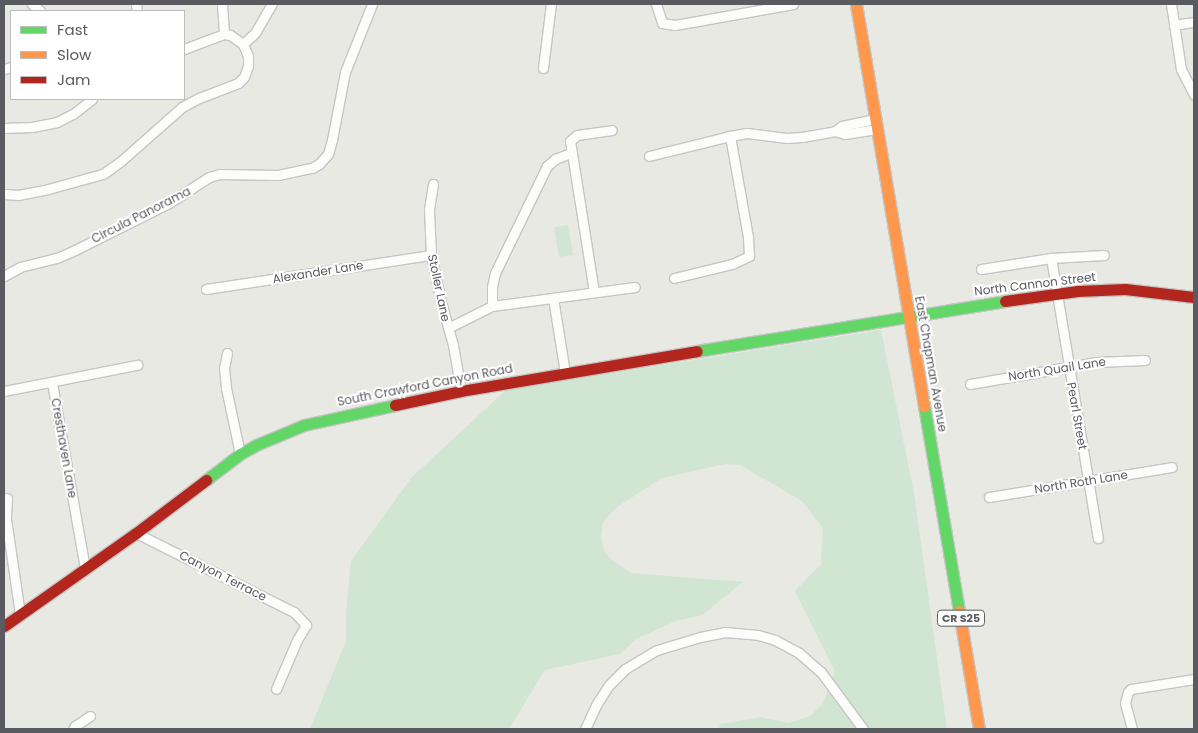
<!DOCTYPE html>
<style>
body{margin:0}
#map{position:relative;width:1198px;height:733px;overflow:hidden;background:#e9e9e3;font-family:Poppins,sans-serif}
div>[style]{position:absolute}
.green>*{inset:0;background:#d1e6d2}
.roads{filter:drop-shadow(1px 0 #c5c5c5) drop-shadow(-1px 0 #c5c5c5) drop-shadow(0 1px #c5c5c5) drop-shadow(0 -1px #c5c5c5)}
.street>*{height:9px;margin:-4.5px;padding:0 4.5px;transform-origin:4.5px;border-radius:4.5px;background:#fcfcfb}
.fast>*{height:11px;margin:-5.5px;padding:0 5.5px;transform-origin:5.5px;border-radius:5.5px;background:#63d668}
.slow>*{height:11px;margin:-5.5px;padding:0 5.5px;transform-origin:5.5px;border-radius:5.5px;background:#ff974d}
.jam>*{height:11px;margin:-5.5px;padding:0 5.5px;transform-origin:5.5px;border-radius:5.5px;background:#b3261e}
span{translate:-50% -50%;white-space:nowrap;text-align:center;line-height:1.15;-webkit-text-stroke:4px #fff;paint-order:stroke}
.shield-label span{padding:1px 4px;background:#fff;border:1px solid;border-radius:4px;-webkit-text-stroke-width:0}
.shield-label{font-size:11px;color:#595b61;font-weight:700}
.street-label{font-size:12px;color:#595b61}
.frame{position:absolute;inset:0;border:5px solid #595b61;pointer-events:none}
.legend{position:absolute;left:10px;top:10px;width:175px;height:90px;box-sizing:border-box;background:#fff;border:1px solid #bdbdc0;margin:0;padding:6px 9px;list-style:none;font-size:15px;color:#595b61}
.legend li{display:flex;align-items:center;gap:10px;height:25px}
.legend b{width:25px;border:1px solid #bdbdc0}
</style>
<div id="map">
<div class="green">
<i style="clip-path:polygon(568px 225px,573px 255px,559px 257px,554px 227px)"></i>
<i style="clip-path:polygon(881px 330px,914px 493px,947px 729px,719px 729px,720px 724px,761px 717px,789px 723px,810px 716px,823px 703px,835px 671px,795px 591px,821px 564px,823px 528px,802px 501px,740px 465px,725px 464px,662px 478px,617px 507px,603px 522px,601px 537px,604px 551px,612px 560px,631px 573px,743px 582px,702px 615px,676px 621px,636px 639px,620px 654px,545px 670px,509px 729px,310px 729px,346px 641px,346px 611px,351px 561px,412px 477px,506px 390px)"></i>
</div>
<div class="roads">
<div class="street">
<i style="left:32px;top:4px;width:11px;rotate:41deg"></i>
<i style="left:136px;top:4px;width:7px;rotate:82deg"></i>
<i style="left:222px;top:4px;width:30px;rotate:86deg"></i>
<i style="left:656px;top:4px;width:20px;rotate:72deg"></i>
<i style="left:662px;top:23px;width:13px;rotate:9deg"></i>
<i style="left:675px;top:25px;width:120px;rotate:-10.1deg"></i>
<i style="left:1171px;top:4px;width:66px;rotate:81.3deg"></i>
<i style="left:1181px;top:69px;width:29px;rotate:63deg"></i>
<i style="left:1174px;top:25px;width:20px;rotate:-9deg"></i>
<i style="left:184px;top:49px;width:43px;rotate:-20.6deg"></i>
<i style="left:224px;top:34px;width:6px;rotate:9deg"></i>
<i style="left:230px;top:35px;width:16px;rotate:35deg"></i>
<i style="left:543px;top:68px;width:64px;rotate:-82.9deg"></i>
<i style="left:4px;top:69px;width:7px;rotate:-16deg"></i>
<i style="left:4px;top:128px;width:28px;rotate:-2deg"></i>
<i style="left:32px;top:127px;width:25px;rotate:-11deg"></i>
<i style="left:57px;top:122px;width:18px;rotate:-27deg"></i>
<i style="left:73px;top:114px;width:24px;rotate:-38deg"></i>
<i style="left:835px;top:131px;width:10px;rotate:17deg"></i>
<i style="left:845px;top:134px;width:32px;rotate:-9deg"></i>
<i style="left:649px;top:156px;width:83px;rotate:-13.9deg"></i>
<i style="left:730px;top:136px;width:17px;rotate:-10deg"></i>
<i style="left:747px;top:133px;width:40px;rotate:7.1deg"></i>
<i style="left:787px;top:138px;width:15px;rotate:-4deg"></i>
<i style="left:802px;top:137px;width:34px;rotate:-10deg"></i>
<i style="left:835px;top:131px;width:9px;rotate:-36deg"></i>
<i style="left:842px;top:126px;width:35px;rotate:-12deg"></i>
<i style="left:433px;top:184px;width:25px;rotate:99deg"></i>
<i style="left:429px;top:209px;width:46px;rotate:87.5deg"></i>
<i style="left:431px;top:255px;width:48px;rotate:78deg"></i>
<i style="left:441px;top:302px;width:45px;rotate:74.4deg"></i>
<i style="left:453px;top:345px;width:47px;rotate:80.1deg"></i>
<i style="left:4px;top:194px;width:14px;rotate:4deg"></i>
<i style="left:18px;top:195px;width:31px;rotate:-11deg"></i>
<i style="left:48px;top:189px;width:57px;rotate:-15.3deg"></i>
<i style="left:103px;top:174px;width:22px;rotate:-36deg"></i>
<i style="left:121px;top:161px;width:81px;rotate:-41.5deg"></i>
<i style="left:182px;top:107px;width:19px;rotate:-28deg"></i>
<i style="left:199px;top:98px;width:42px;rotate:-21deg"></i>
<i style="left:238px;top:83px;width:8px;rotate:-45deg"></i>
<i style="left:244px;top:77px;width:12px;rotate:-70deg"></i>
<i style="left:248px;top:66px;width:10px;rotate:-90deg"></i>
<i style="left:248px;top:56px;width:13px;rotate:-113deg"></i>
<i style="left:243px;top:44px;width:16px;rotate:-43deg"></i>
<i style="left:255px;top:33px;width:34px;rotate:-60deg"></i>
<i style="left:1051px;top:258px;width:284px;rotate:80.5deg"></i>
<i style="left:981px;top:269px;width:71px;rotate:-8.9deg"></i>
<i style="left:1051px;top:258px;width:53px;rotate:-3.2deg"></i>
<i style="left:4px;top:276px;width:18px;rotate:-29deg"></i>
<i style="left:20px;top:267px;width:38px;rotate:-14deg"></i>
<i style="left:57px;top:258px;width:20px;rotate:-24deg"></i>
<i style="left:75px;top:250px;width:105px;rotate:-26.6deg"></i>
<i style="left:169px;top:203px;width:48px;rotate:-33deg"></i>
<i style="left:209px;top:177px;width:11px;rotate:-15deg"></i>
<i style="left:220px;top:174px;width:58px;rotate:1deg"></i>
<i style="left:278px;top:175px;width:35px;rotate:-12deg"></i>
<i style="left:312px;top:168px;width:8px;rotate:-30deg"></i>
<i style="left:319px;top:164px;width:13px;rotate:-48deg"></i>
<i style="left:328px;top:154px;width:15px;rotate:-74deg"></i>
<i style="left:332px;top:140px;width:69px;rotate:-79.2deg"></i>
<i style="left:345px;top:72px;width:73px;rotate:-68.3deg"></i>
<i style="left:674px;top:278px;width:60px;rotate:-13.6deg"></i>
<i style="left:732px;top:264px;width:19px;rotate:-25deg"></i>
<i style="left:749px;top:256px;width:19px;rotate:-93deg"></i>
<i style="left:748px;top:237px;width:103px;rotate:-100.1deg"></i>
<i style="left:206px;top:289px;width:228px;rotate:-8.6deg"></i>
<i style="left:594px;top:292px;width:153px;rotate:-99deg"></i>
<i style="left:570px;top:141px;width:9px;rotate:-41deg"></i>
<i style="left:577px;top:135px;width:35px;rotate:-8deg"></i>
<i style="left:553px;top:298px;width:76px;rotate:80.9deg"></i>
<i style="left:492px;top:306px;width:19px;rotate:-90deg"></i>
<i style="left:492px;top:287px;width:14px;rotate:-78deg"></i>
<i style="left:495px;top:273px;width:119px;rotate:-64.1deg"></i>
<i style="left:547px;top:166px;width:11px;rotate:-41deg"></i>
<i style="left:555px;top:159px;width:17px;rotate:-21deg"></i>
<i style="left:448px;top:328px;width:49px;rotate:-26.6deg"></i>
<i style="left:492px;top:306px;width:144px;rotate:-7.6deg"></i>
<i style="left:227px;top:353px;width:15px;rotate:101deg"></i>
<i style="left:224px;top:368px;width:20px;rotate:84deg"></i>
<i style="left:226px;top:388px;width:67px;rotate:78deg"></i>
<i style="left:52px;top:383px;width:189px;rotate:79.9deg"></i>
<i style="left:970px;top:384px;width:129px;rotate:-9.8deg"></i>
<i style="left:1097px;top:362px;width:48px;rotate:-2.4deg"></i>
<i style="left:4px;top:391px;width:136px;rotate:-11.1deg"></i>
<i style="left:989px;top:497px;width:185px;rotate:-9.3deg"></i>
<i style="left:7px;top:498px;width:21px;rotate:93deg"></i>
<i style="left:6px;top:519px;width:96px;rotate:81.6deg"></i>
<i style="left:136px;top:533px;width:177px;rotate:26.6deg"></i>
<i style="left:294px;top:612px;width:18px;rotate:47deg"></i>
<i style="left:306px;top:625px;width:17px;rotate:121deg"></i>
<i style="left:297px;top:640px;width:53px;rotate:113.2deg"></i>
<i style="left:73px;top:729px;width:4px;rotate:-56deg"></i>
<i style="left:75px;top:726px;width:18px;rotate:-34deg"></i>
<i style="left:585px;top:729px;width:26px;rotate:-65deg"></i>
<i style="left:596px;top:705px;width:24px;rotate:-57deg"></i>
<i style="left:609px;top:685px;width:23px;rotate:-45deg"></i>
<i style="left:625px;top:669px;width:37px;rotate:-31deg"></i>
<i style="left:657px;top:650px;width:45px;rotate:-16.8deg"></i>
<i style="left:700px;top:637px;width:25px;rotate:-11deg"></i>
<i style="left:725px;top:632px;width:33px;rotate:5deg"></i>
<i style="left:758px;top:635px;width:18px;rotate:16deg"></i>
<i style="left:775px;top:640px;width:27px;rotate:28deg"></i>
<i style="left:799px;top:653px;width:29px;rotate:41deg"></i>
<i style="left:821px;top:672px;width:71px;rotate:53.6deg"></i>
<i style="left:1132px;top:729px;width:27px;rotate:-105deg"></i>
<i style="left:1125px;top:703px;width:11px;rotate:-75deg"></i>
<i style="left:1128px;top:692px;width:4px;rotate:-45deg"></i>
<i style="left:1131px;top:689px;width:64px;rotate:-9deg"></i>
</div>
<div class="fast">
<i style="left:697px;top:351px;width:312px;rotate:-9.2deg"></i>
<i style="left:924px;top:406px;width:208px;rotate:80.3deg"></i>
<i style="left:206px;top:480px;width:43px;rotate:-37.4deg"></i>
<i style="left:240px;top:454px;width:18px;rotate:-29deg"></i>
<i style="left:256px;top:445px;width:52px;rotate:-22.6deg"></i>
<i style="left:304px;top:425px;width:93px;rotate:-12.4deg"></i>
</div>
<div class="slow">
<i style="left:856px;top:4px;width:408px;rotate:80.4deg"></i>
<i style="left:959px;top:611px;width:120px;rotate:80.4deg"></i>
</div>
<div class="jam">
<i style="left:1005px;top:301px;width:73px;rotate:-7.9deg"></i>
<i style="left:1077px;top:291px;width:48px;rotate:-2.4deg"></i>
<i style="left:1125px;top:289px;width:69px;rotate:6.6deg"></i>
<i style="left:395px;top:405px;width:67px;rotate:-12deg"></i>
<i style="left:461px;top:391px;width:239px;rotate:-9.6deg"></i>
<i style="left:4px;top:626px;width:161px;rotate:-35.2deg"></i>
<i style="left:136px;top:533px;width:88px;rotate:-37.1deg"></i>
</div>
</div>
<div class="shield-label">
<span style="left:961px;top:618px">CR S25</span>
</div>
<div class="street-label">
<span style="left:141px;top:215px;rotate:-27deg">Circula Panorama</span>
<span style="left:318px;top:272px;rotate:-9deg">Alexander Lane</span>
<span style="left:1035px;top:284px;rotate:-7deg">North Cannon Street</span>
<span style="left:439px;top:288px;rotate:78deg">Stoller Lane</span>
<span style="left:931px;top:364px;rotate:80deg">East Chapman Avenue</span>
<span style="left:1057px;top:369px;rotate:-9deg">North Quail Lane</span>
<span style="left:425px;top:385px;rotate:-11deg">South Crawford Canyon Road</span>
<span style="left:1077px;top:416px;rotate:80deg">Pearl Street</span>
<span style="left:64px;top:448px;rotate:80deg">Cresthaven Lane</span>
<span style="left:1081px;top:482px;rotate:-9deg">North Roth Lane</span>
<span style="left:223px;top:576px;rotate:27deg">Canyon Terrace</span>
</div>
<div class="frame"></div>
<ul class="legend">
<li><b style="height:6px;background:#63d668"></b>Fast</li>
<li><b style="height:6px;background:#ff974d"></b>Slow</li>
<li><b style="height:6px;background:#b3261e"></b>Jam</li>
</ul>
</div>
